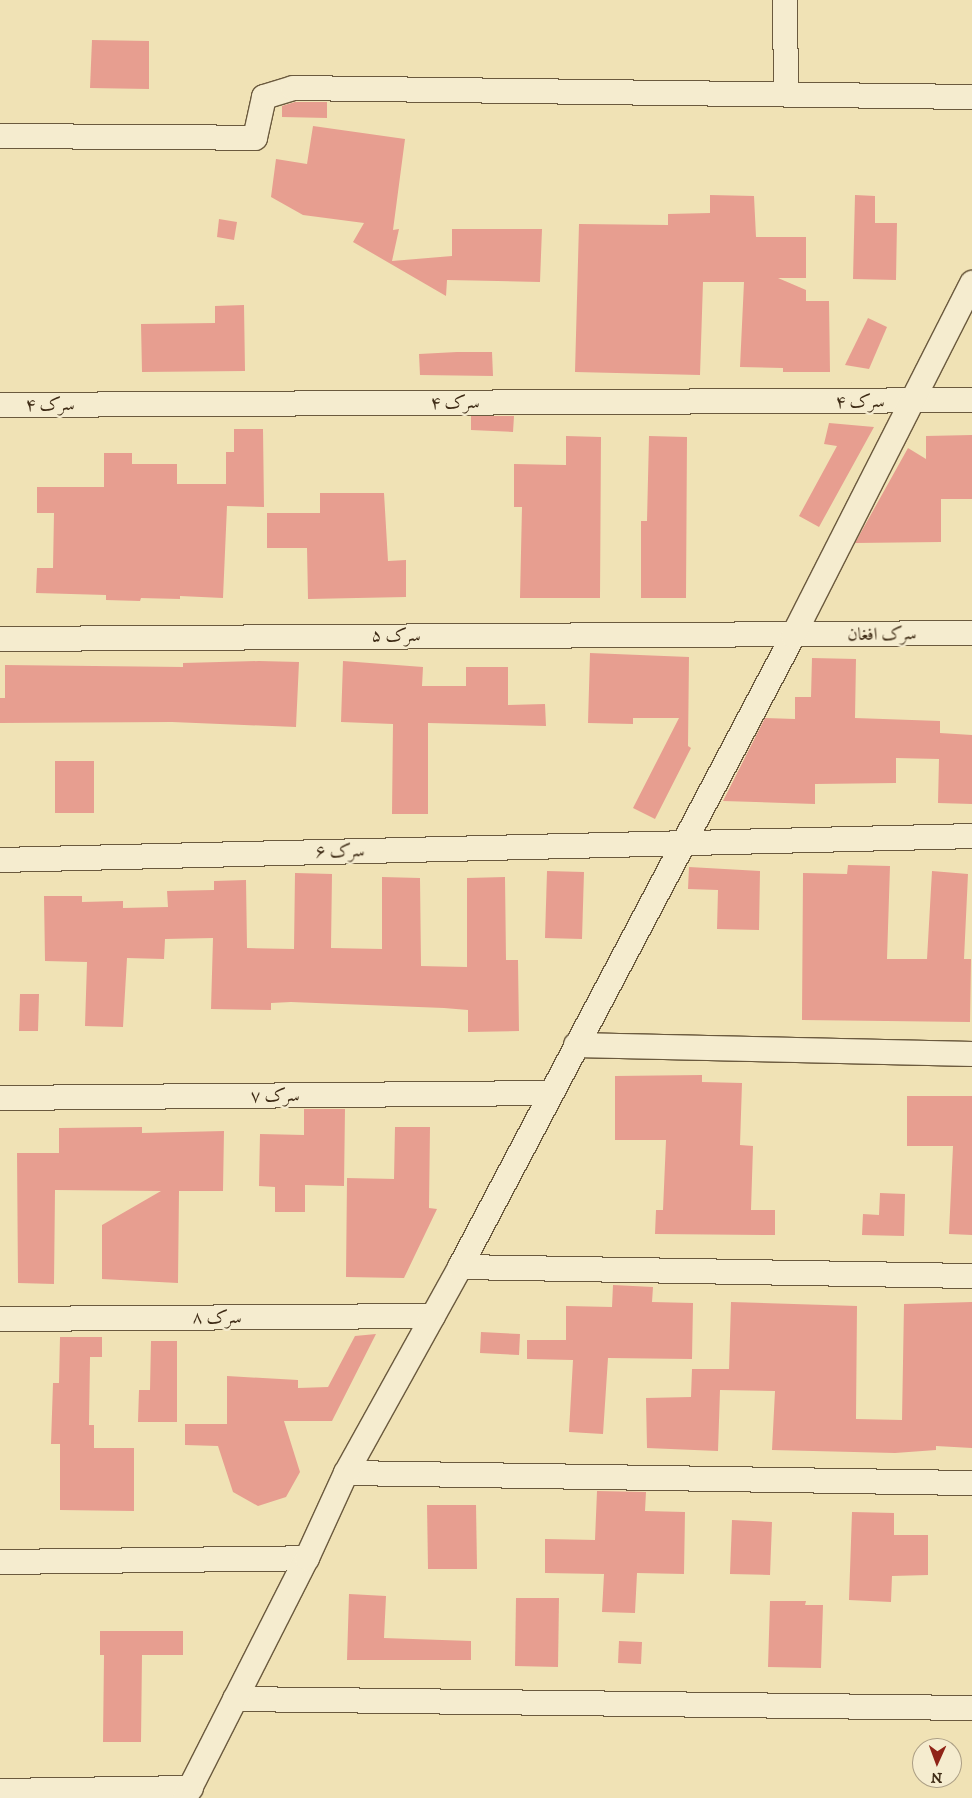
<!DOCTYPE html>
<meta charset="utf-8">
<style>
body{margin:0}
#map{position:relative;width:972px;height:1798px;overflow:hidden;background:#f0e2b5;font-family:"IM FELL DW Pica",Amiri,serif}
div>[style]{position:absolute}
.building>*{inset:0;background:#e79e90}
.roads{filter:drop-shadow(1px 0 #6b5a3e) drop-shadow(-1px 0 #6b5a3e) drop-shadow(0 1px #6b5a3e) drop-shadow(0 -1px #6b5a3e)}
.minor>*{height:24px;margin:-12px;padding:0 12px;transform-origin:12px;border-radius:12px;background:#f5eccf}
span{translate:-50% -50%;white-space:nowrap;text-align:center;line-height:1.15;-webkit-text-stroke:5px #f5eccf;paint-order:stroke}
.street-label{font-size:18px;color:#3f2c16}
.north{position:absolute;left:912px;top:1738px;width:50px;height:50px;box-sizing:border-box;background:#f5eccf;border:1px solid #ac9f85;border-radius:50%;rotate:182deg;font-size:14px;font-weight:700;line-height:20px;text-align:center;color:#3f2c16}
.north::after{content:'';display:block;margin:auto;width:18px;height:22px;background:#8f2418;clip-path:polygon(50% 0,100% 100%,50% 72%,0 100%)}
</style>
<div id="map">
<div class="building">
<i style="clip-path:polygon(92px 40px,149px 41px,149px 89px,90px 88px)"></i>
<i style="clip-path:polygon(295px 102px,327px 102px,327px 118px,282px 117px,282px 106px)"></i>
<i style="clip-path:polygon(313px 126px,405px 139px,393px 230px,399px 229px,392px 261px,452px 256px,452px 229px,542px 229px,540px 282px,447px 280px,446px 296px,353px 242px,364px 223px,303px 215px,271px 197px,276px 159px,307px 164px)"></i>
<i style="clip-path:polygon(710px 195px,754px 196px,756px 237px,806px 237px,806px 278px,778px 278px,806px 290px,806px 301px,829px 301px,830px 372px,783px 372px,783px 368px,740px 367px,744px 282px,703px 282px,700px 375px,575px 372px,579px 224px,668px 225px,668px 214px,710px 213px)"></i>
<i style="clip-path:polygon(855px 195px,875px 196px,875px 223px,897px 223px,896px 280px,853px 279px)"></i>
<i style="clip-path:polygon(219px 219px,237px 222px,234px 240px,217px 237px)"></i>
<i style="clip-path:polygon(244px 305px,245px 371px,142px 372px,141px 324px,215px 323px,215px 306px)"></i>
<i style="clip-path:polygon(868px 318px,887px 327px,869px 369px,845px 365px)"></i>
<i style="clip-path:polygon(457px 352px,492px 352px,493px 376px,420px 375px,419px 354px)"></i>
<i style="clip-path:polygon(471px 416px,514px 416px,513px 432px,471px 430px)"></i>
<i style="clip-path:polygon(829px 423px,874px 427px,819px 527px,799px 516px,837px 446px,824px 444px)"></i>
<i style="clip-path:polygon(234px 429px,263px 429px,264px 507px,227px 506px,223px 598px,180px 596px,180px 599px,141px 598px,140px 601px,106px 600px,106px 595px,36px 593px,37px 568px,53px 568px,54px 513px,37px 513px,37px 487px,104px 487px,104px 453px,132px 453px,132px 464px,177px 464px,177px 484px,226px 484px,226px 452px,234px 452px)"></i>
<i style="clip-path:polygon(972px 435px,972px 499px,941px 499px,941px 542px,855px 543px,908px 448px,926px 459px,926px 436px)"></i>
<i style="clip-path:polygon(566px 436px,601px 437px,600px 598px,520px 598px,522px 507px,514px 507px,514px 464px,566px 465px)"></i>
<i style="clip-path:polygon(649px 436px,687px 437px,686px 598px,641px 598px,641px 521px,647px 521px)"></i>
<i style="clip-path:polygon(320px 493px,384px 493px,388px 561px,406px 560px,406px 597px,308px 599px,307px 548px,267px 548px,267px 513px,320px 513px)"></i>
<i style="clip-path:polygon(590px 653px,689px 657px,688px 746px,691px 748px,655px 819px,633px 808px,679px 718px,633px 718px,633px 724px,588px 723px)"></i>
<i style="clip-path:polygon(812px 658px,856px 659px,855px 718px,940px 721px,940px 733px,972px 735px,972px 804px,938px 803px,939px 759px,896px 758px,896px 783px,815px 784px,815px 804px,723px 801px,765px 718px,795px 719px,795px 697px,811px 697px)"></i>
<i style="clip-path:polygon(259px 661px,299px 662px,296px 727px,172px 722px,0 723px,0 698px,5px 698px,5px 665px,183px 667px,183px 663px)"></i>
<i style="clip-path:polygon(343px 661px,423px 667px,422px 686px,466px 686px,466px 667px,508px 667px,508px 705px,545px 704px,546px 726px,428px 723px,428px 814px,392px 814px,393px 724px,341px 722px)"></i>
<i style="clip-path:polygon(55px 761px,94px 761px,94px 813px,55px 813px)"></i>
<i style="clip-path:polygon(848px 865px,890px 866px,887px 959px,927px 959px,932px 871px,968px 874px,964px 959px,971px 959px,970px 1022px,802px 1020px,803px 873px,847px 874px)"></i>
<i style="clip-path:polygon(689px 867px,760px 871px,759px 930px,717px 929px,718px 890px,688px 889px)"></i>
<i style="clip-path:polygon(547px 871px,584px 872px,582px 939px,545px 938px)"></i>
<i style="clip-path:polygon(295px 873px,332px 874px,331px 948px,382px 949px,382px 877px,420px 878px,421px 966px,467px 967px,467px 878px,505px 877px,506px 960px,518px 960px,519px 1031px,468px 1032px,468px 1010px,444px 1008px,291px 1002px,271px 1003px,271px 1010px,211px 1009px,213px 938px,165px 939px,164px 959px,127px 958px,123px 1027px,85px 1026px,87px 962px,45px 961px,44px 896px,82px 896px,82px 902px,123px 901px,123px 908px,168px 907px,167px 891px,214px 890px,214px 881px,246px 880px,247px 948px,294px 949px)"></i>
<i style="clip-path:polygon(20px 994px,39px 994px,38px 1031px,19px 1031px)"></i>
<i style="clip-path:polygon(702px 1075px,702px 1082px,742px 1083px,740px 1145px,753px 1146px,751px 1210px,775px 1210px,775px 1235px,655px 1234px,656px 1210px,663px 1210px,666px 1140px,615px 1140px,615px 1076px)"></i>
<i style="clip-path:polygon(907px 1096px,972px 1096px,972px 1235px,949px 1234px,953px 1146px,907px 1146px)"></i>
<i style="clip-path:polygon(304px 1109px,345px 1109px,344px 1186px,305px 1185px,305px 1212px,275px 1212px,275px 1187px,259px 1186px,260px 1134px,304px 1135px)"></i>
<i style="clip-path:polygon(142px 1127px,142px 1133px,224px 1131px,223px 1191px,179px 1191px,178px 1283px,102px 1279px,102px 1225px,161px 1191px,55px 1190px,54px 1284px,18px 1283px,17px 1153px,59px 1153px,59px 1128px)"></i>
<i style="clip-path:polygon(395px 1127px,430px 1127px,429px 1208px,437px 1209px,404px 1278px,346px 1277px,347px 1178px,394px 1179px)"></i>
<i style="clip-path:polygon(880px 1193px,905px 1194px,904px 1236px,862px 1235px,863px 1214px,879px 1215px)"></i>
<i style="clip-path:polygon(613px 1285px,653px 1287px,652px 1302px,693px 1303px,692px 1359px,608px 1358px,603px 1434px,569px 1432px,573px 1360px,527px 1359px,527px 1340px,566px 1340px,566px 1306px,612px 1307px)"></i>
<i style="clip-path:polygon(731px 1302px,857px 1306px,856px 1419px,902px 1420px,904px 1304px,972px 1302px,972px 1448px,936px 1446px,936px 1450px,895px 1453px,772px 1450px,775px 1391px,720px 1390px,718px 1451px,647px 1448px,646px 1398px,691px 1397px,692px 1369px,729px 1369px)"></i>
<i style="clip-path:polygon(481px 1332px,520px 1334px,519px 1355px,480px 1353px)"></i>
<i style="clip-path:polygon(376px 1334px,332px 1421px,284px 1421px,300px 1472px,286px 1497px,258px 1506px,233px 1492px,218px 1446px,185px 1445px,185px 1424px,227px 1424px,227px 1376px,298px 1380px,298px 1388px,328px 1387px,355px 1336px)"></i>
<i style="clip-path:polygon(60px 1337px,102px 1337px,102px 1357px,90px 1357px,89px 1425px,94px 1425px,94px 1448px,134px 1448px,134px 1511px,60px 1510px,60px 1444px,51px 1444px,53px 1383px,59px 1383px)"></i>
<i style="clip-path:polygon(151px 1341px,177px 1341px,177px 1422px,138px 1422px,139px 1390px,150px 1390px)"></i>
<i style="clip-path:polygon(597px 1491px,646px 1492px,645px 1511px,685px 1512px,684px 1574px,637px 1573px,635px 1613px,602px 1612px,604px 1574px,545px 1573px,545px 1539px,595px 1540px)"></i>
<i style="clip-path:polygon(427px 1505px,476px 1505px,477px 1569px,428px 1569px)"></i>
<i style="clip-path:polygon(852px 1512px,894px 1513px,894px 1535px,928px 1535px,928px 1575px,892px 1576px,891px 1602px,849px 1600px)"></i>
<i style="clip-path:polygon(732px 1520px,772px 1522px,770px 1575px,730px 1574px)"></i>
<i style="clip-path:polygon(349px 1594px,386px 1596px,384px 1638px,471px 1641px,471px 1660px,347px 1660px)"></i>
<i style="clip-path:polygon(516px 1598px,559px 1598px,558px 1667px,515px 1666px)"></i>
<i style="clip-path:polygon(770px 1601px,806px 1601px,805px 1605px,823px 1605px,821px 1668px,768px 1667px)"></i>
<i style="clip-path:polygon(100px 1631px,183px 1631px,183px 1655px,142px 1655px,141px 1742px,103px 1742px,104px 1655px,100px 1655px)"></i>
<i style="clip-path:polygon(619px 1641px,642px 1642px,641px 1664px,618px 1663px)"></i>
</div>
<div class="roads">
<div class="minor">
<i style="left:785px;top:0;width:94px;rotate:89.4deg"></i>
<i style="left:0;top:136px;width:255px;rotate:0.4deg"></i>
<i style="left:255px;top:138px;width:42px;rotate:-77.6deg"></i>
<i style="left:264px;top:97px;width:30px;rotate:-17deg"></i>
<i style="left:293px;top:88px;width:679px;rotate:0.76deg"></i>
<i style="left:0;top:405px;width:972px;rotate:-0.29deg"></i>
<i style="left:0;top:639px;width:972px;rotate:-0.35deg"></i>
<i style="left:0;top:860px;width:972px;rotate:-1.41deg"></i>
<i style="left:576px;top:1045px;width:396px;rotate:1.3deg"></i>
<i style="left:0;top:1098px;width:551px;rotate:-0.52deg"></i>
<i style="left:460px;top:1267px;width:512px;rotate:1.01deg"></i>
<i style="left:0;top:1319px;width:433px;rotate:-0.4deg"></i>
<i style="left:346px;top:1473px;width:626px;rotate:0.92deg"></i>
<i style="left:0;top:1562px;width:307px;rotate:-0.7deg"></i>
<i style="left:235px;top:1699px;width:737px;rotate:0.7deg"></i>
<i style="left:0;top:1791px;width:191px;rotate:-0.9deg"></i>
<i style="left:185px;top:1798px;width:269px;rotate:-63.1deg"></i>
<i style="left:307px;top:1558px;width:94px;rotate:-65.4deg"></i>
<i style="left:346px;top:1473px;width:235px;rotate:-61deg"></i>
<i style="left:460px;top:1267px;width:713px;rotate:-62.18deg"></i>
<i style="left:793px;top:636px;width:396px;rotate:-63.1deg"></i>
</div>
</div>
<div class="street-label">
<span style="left:860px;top:402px">سرک ۴</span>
<span style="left:455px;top:403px">سرک ۴</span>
<span style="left:50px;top:405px">سرک ۴</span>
<span style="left:882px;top:635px;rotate:-1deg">سرک افغان</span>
<span style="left:396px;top:636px">سرک ۵</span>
<span style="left:340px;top:852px;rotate:-1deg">سرک ۶</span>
<span style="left:275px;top:1096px">سرک ۷</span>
<span style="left:217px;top:1318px">سرک ۸</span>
</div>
<div class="north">N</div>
</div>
